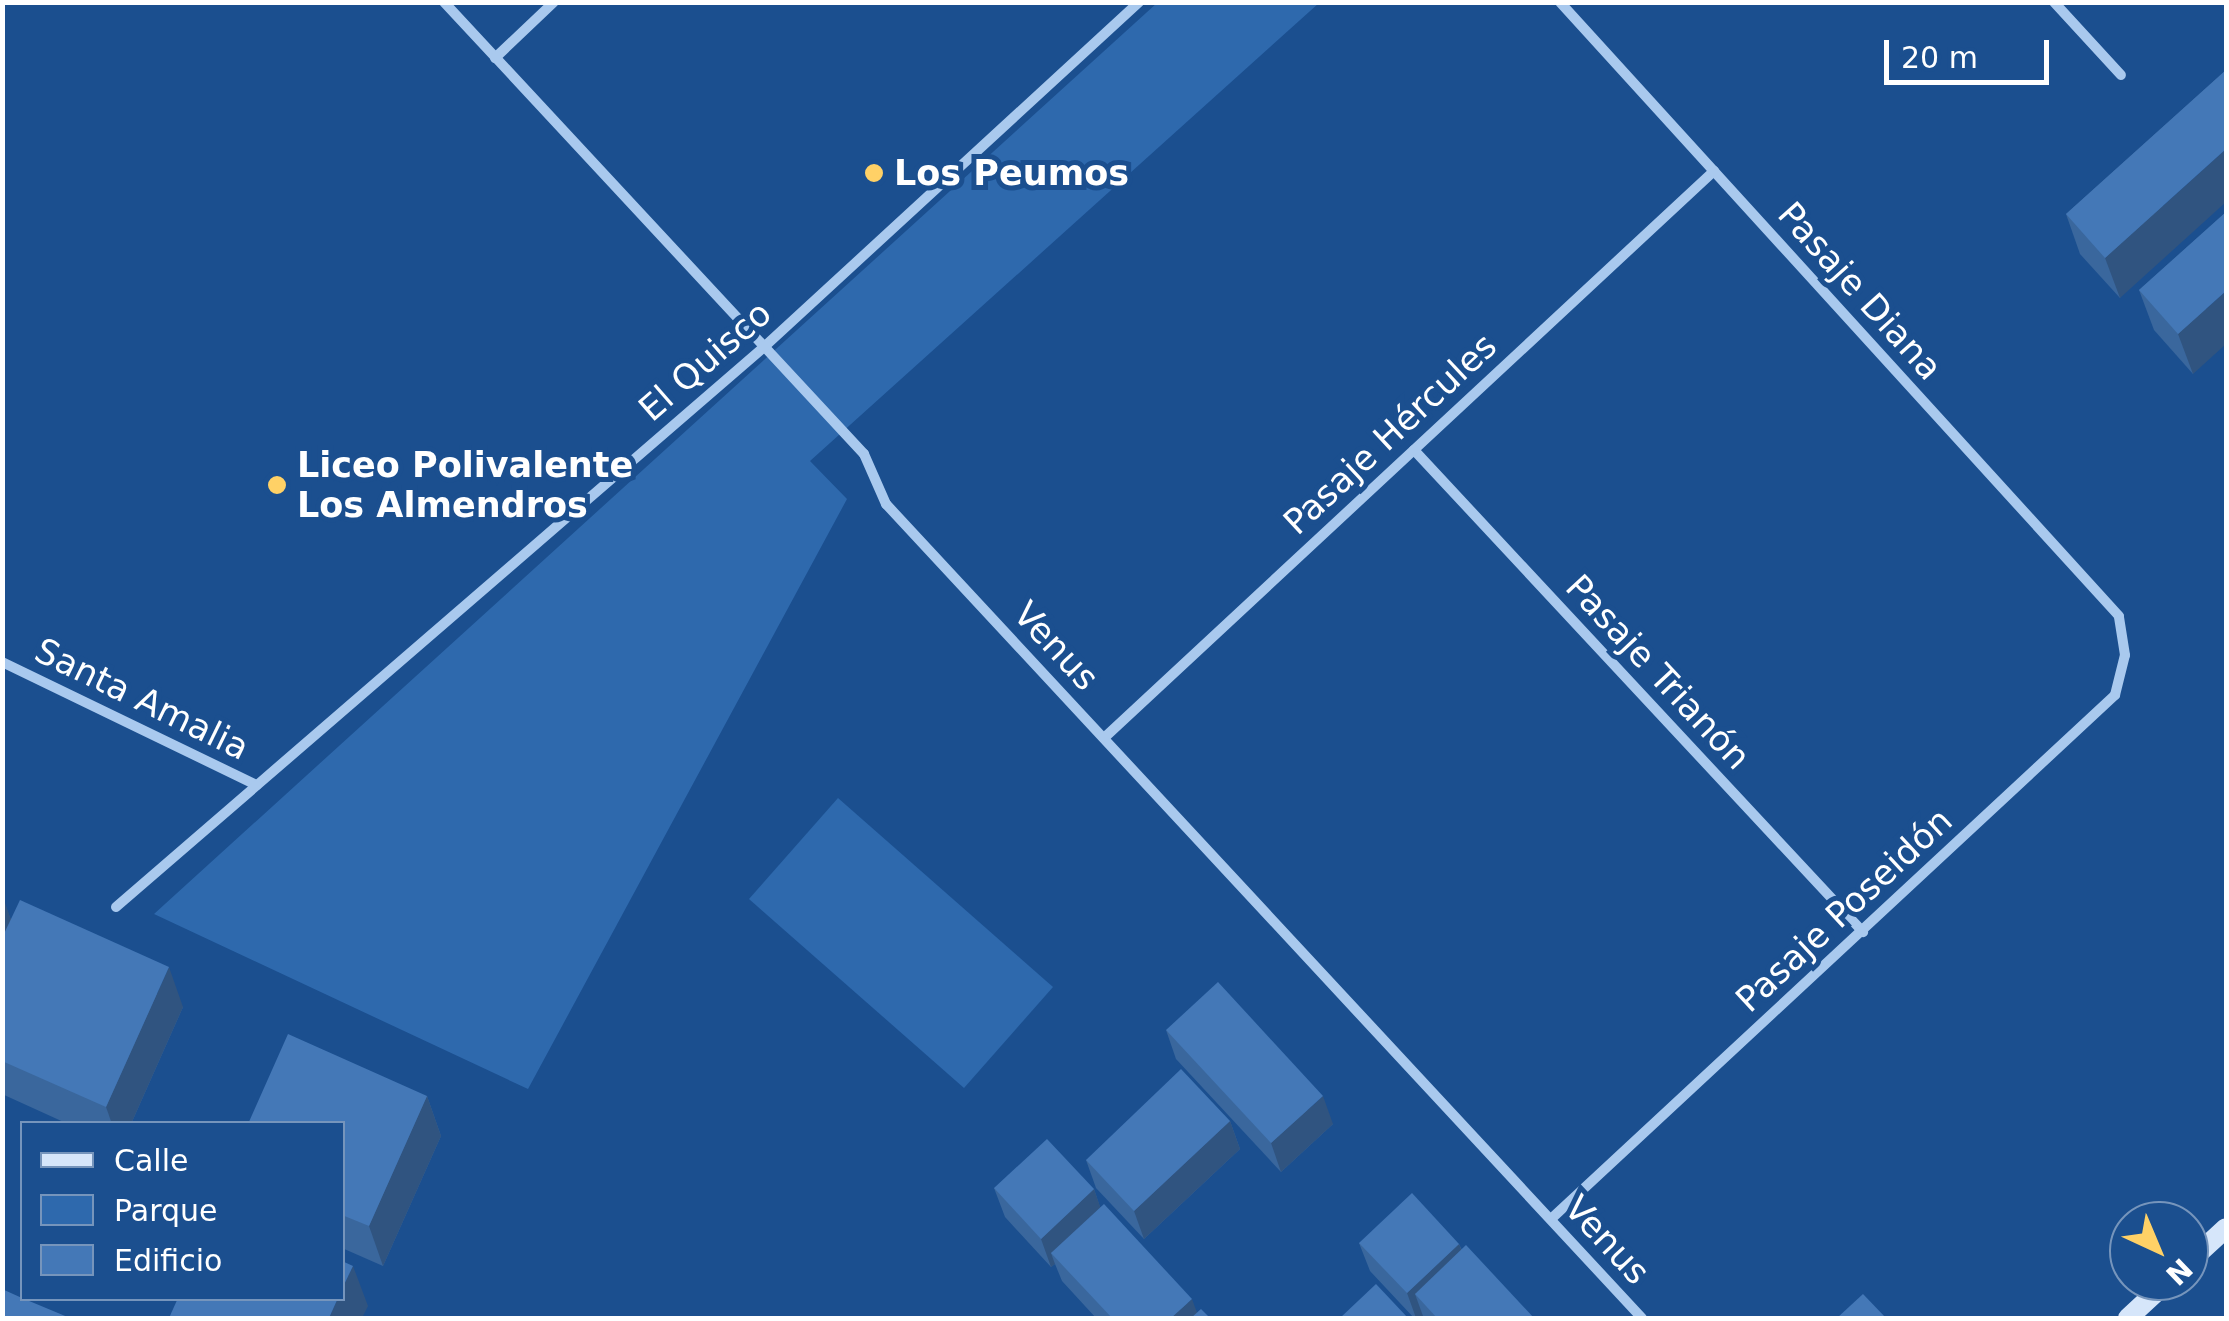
<!DOCTYPE html>
<meta charset="utf-8">
<style>
body{margin:0}
#map{position:relative;width:2229px;height:1321px;overflow:hidden;background:#1b4f8f;font-family:"DejaVu Sans",sans-serif}
div>[style]{position:absolute}
.green>*{inset:0;background:#2e69ad}
.minor>*{height:10px;margin:-5px;padding:0 5px;transform-origin:5px;border-radius:5px;background:#a9c9ee}
.secondary>*{height:20px;margin:-10px;padding:0 10px;transform-origin:10px;border-radius:10px;background:#d6e6fa}
.wall>*{inset:0;background:#3a679d}
.shaded-wall>*{inset:0;background:#305480}
.building>*{inset:0;background:#4478b7}
.dots>*{width:28px;height:28px;translate:-50% -50%;box-sizing:border-box;border:5px solid #1b4f8f;border-radius:50%}
span{translate:-50% -50%;white-space:nowrap;text-align:center;line-height:1.15;-webkit-text-stroke:10px #1b4f8f;paint-order:stroke}
.poi-label{font-size:35px;color:#fff;font-weight:700}
.left{translate:0 -50%;text-align:left}
.street-label{font-size:35px;color:#fff}
.frame{position:absolute;inset:0;border:5px solid #fff;pointer-events:none}
.legend{position:absolute;left:20px;top:1121px;width:325px;height:180px;box-sizing:border-box;background:#1b4f8f;border:2px solid #7695bc;margin:0;padding:12px 18px;list-style:none;font-size:30px;color:#fff}
.legend li{display:flex;align-items:center;gap:20px;height:50px}
.legend b{width:50px;border:2px solid #7695bc}
.north{position:absolute;left:2109px;top:1201px;width:100px;height:100px;box-sizing:border-box;background:#1b4f8f;border:2px solid #7695bc;border-radius:50%;rotate:136deg;font-size:28px;font-weight:700;line-height:40px;text-align:center;color:#fff}
.north::after{content:'';display:block;margin:auto;width:35px;height:45px;background:#ffd166;clip-path:polygon(50% 0,100% 100%,50% 72%,0 100%)}
.scale{position:absolute;left:1884px;top:40px;width:165px;height:45px;box-sizing:border-box;border:5px solid #fff;border-top:0;padding-left:12px;font-size:30px;line-height:35px;white-space:nowrap;color:#fff;-webkit-text-stroke:8px #1b4f8f;paint-order:stroke}
</style>
<div id="map">
<div class="green">
<i style="clip-path:polygon(1157px 3px,1319px 3px,810px 461px,847px 499px,528px 1089px,154px 914px)"></i>
<i style="clip-path:polygon(838px 798px,1053px 987px,964px 1088px,749px 899px)"></i>
</div>
<div class="minor">
<i style="left:444px;top:2px;width:617px;rotate:47.1deg"></i>
<i style="left:864px;top:454px;width:55px;rotate:66.3deg"></i>
<i style="left:886px;top:504px;width:1111px;rotate:47.12deg"></i>
<i style="left:2054px;top:2px;width:99px;rotate:47.5deg"></i>
<i style="left:495px;top:58px;width:81px;rotate:-43.5deg"></i>
<i style="left:1414px;top:450px;width:659px;rotate:47.03deg"></i>
<i style="left:2px;top:662px;width:283px;rotate:25.8deg"></i>
<i style="left:1104px;top:738px;width:833px;rotate:-42.91deg"></i>
<i style="left:116px;top:907px;width:856px;rotate:-40.83deg"></i>
<i style="left:764px;top:347px;width:510px;rotate:-42.61deg"></i>
<i style="left:1551px;top:1219px;width:770px;rotate:-42.89deg"></i>
<i style="left:2115px;top:695px;width:41px;rotate:-76deg"></i>
<i style="left:2125px;top:655px;width:39px;rotate:-99deg"></i>
<i style="left:2119px;top:616px;width:830px;rotate:-132.32deg"></i>
</div>
<div class="secondary">
<i style="left:2189px;top:1262px;width:50px;rotate:-42.6deg"></i>
<i style="left:2128px;top:1318px;width:54px;rotate:-42.8deg"></i>
</div>
<div class="wall">
<i style="clip-path:polygon(2226px 70px,2120px 298px,2080px 254px,2066px 214px)"></i>
<i style="clip-path:polygon(2226px 212px,2193px 374px,2154px 330px,2139px 290px)"></i>
<i style="clip-path:polygon(2px 897px,11px 920px,183px 1007px,131px 1124px,68px 1124px,2px 1094px)"></i>
<i style="clip-path:polygon(1166px 1030px,1333px 1124px,1281px 1172px,1176px 1059px)"></i>
<i style="clip-path:polygon(427px 1096px,441px 1136px,383px 1266px,342px 1248px,342px 1124px)"></i>
<i style="clip-path:polygon(1230px 1121px,1240px 1149px,1144px 1239px,1096px 1188px,1086px 1160px)"></i>
<i style="clip-path:polygon(994px 1188px,1094px 1189px,1100px 1207px,1197px 1313px,1210px 1318px,1096px 1318px,1062px 1281px,1055px 1264px,1051px 1267px,1005px 1217px)"></i>
<i style="clip-path:polygon(1359px 1243px,1459px 1244px,1462px 1250px,1437px 1318px,1424px 1318px,1423px 1316px,1420px 1318px,1414px 1318px,1370px 1271px)"></i>
</div>
<div class="shaded-wall">
<i style="clip-path:polygon(2226px 149px,2226px 202px,2120px 298px,2105px 258px)"></i>
<i style="clip-path:polygon(2226px 291px,2226px 344px,2193px 374px,2178px 334px)"></i>
<i style="clip-path:polygon(3px 897px,17px 937px,2px 971px)"></i>
<i style="clip-path:polygon(169px 967px,183px 1007px,131px 1124px,112px 1124px,106px 1107px)"></i>
<i style="clip-path:polygon(427px 1096px,441px 1136px,383px 1266px,369px 1226px)"></i>
<i style="clip-path:polygon(1323px 1096px,1333px 1124px,1281px 1172px,1271px 1143px)"></i>
<i style="clip-path:polygon(1230px 1121px,1240px 1149px,1144px 1239px,1134px 1211px)"></i>
<i style="clip-path:polygon(1094px 1189px,1104px 1218px,1051px 1253px,1055px 1264px,1051px 1267px,1041px 1239px)"></i>
<i style="clip-path:polygon(1459px 1244px,1470px 1272px,1415px 1294px,1423px 1316px,1420px 1318px,1416px 1318px,1407px 1293px)"></i>
<i style="clip-path:polygon(353px 1266px,368px 1306px,362px 1318px,329px 1318px,338px 1298px,342px 1298px,342px 1289px)"></i>
<i style="clip-path:polygon(1192px 1299px,1199px 1318px,1171px 1318px)"></i>
</div>
<div class="building">
<i style="clip-path:polygon(2226px 70px,2226px 149px,2105px 258px,2066px 214px)"></i>
<i style="clip-path:polygon(2226px 212px,2226px 291px,2178px 334px,2139px 290px)"></i>
<i style="clip-path:polygon(20px 900px,169px 967px,106px 1107px,2px 1061px,2px 938px)"></i>
<i style="clip-path:polygon(1218px 982px,1323px 1096px,1271px 1143px,1166px 1030px)"></i>
<i style="clip-path:polygon(288px 1034px,427px 1096px,369px 1226px,342px 1215px,342px 1124px,248px 1124px)"></i>
<i style="clip-path:polygon(1181px 1069px,1230px 1121px,1134px 1211px,1086px 1160px)"></i>
<i style="clip-path:polygon(1047px 1139px,1094px 1189px,1041px 1239px,994px 1188px)"></i>
<i style="clip-path:polygon(1412px 1193px,1459px 1244px,1407px 1293px,1359px 1243px)"></i>
<i style="clip-path:polygon(1104px 1204px,1192px 1299px,1171px 1318px,1112px 1318px,1051px 1253px)"></i>
<i style="clip-path:polygon(1466px 1245px,1534px 1318px,1437px 1318px,1415px 1294px)"></i>
<i style="clip-path:polygon(342px 1261px,353px 1266px,342px 1289px)"></i>
<i style="clip-path:polygon(1376px 1284px,1408px 1318px,1340px 1318px)"></i>
<i style="clip-path:polygon(2px 1289px,22px 1298px,70px 1318px,2px 1318px)"></i>
<i style="clip-path:polygon(1863px 1294px,1886px 1318px,1837px 1318px)"></i>
<i style="clip-path:polygon(178px 1298px,338px 1298px,329px 1318px,169px 1318px)"></i>
<i style="clip-path:polygon(1201px 1309px,1210px 1318px,1191px 1318px)"></i>
</div>
<div class="dots">
<i style="left:874px;top:173px;background:#ffd166"></i>
<i style="left:277px;top:485px;background:#ffd166"></i>
</div>
<div class="poi-label">
<span class="left" style="left:894px;top:173px">Los Peumos</span>
<span class="left" style="left:297px;top:485px">Liceo Polivalente<br>Los Almendros</span>
</div>
<div class="street-label">
<span style="left:1860px;top:291px;rotate:48deg">Pasaje Diana</span>
<span style="left:705px;top:361px;rotate:-41deg">El Quisco</span>
<span style="left:1390px;top:434px;rotate:-43deg">Pasaje Hércules</span>
<span style="left:1056px;top:646px;rotate:47deg">Venus</span>
<span style="left:1658px;top:672px;rotate:47deg">Pasaje Trianón</span>
<span style="left:142px;top:699px;rotate:26deg">Santa Amalia</span>
<span style="left:1844px;top:910px;rotate:-43deg">Pasaje Poseidón</span>
<span style="left:1607px;top:1240px;rotate:47deg">Venus</span>
</div>
<div class="frame"></div>
<ul class="legend">
<li><b style="height:12px;background:#d6e6fa"></b>Calle</li>
<li><b style="height:28px;background:#2e69ad"></b>Parque</li>
<li><b style="height:28px;background:#4478b7"></b>Edificio</li>
</ul>
<div class="north">N</div>
<div class="scale">20 m</div>
</div>
